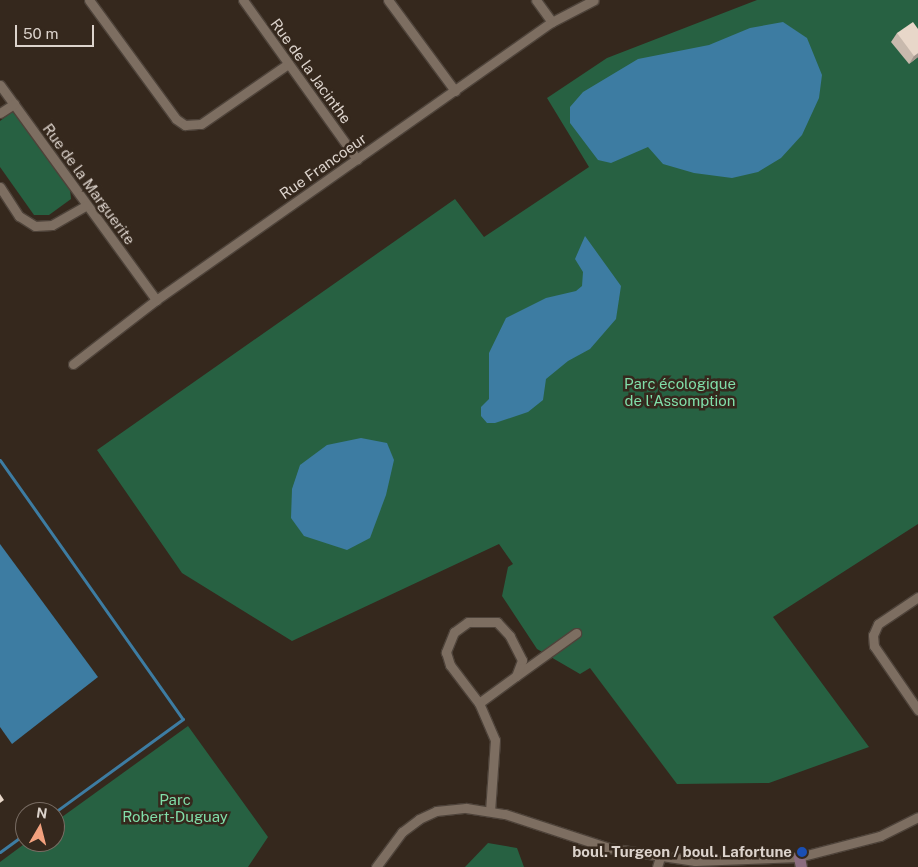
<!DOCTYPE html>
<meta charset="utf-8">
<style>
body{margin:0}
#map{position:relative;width:918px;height:867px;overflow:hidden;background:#35281d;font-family:"Public Sans",sans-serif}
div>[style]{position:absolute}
.green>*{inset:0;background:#276142}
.water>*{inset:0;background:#3d7ca2}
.stream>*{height:3px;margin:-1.5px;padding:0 1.5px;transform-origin:1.5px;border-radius:1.5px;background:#3d7ca2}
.roads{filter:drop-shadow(1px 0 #4e433a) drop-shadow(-1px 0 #4e433a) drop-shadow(0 1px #4e433a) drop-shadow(0 -1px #4e433a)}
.street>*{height:9px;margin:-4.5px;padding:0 4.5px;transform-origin:4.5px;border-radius:4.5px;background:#7d6e61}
.secondary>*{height:11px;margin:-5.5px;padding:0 5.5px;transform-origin:5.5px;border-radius:5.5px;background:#8b6c7f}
.wall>*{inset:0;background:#c8b9ad}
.shaded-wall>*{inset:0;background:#a2968d}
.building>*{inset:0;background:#e8d7c9}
.dots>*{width:14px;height:14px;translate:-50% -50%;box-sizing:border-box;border:2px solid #35281d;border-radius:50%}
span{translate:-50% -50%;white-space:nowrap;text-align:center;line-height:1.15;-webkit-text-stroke:5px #35281d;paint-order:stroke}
.street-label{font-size:15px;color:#dcd3cc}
.park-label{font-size:15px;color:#81dea9}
.poi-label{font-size:15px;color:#dcd3cc;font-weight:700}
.right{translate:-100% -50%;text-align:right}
.north{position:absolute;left:15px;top:802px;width:50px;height:50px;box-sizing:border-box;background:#35281d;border:1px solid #786c63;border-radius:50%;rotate:8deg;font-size:14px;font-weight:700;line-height:20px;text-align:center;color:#dcd3cc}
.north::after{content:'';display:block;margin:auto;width:18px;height:22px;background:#f2a17e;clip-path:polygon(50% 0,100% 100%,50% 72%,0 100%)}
.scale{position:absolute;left:15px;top:25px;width:79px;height:22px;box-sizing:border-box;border:2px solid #dcd3cc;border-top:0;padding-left:6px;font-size:15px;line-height:18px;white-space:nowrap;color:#dcd3cc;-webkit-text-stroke:4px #35281d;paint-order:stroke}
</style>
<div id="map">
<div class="green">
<i style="clip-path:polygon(757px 0,918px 0,918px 524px,773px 617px,869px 747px,769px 783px,677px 784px,590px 668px,580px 674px,537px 649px,502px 596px,508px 567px,513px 564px,499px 544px,292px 641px,182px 573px,97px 450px,455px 199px,484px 237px,589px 167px,547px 98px,607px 58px)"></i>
<i style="clip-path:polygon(12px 112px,17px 114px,70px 189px,71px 199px,49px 215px,34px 215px,0 167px,0 121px)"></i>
<i style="clip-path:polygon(188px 726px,268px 837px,248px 867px,0 867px,0 862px,27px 842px,55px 842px,55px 822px)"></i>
<i style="clip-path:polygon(488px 843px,517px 848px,524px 867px,465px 867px)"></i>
</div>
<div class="water">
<i style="clip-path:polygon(783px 22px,807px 38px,822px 75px,819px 98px,802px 135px,781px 158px,758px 172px,732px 178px,694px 173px,663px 164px,648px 147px,611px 163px,598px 160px,570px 123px,570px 107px,583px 92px,638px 59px,709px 45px,750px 28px)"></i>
<i style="clip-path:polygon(585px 236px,621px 286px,616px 319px,590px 349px,568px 361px,546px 379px,543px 400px,528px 412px,495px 423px,487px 423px,481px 416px,481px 407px,489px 399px,489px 353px,506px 318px,546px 298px,576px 291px,582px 286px,583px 272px,575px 259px)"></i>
<i style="clip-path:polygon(361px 438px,387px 443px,394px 460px,386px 495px,370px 538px,347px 550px,304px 536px,291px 518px,292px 489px,300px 465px,327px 445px)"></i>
<i style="clip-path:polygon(0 544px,98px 677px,12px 744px,0 727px)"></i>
</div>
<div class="stream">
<i style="left:0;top:460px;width:317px;rotate:54.8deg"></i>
<i style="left:183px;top:719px;width:158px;rotate:144deg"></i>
<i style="left:0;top:852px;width:31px;rotate:-36deg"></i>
</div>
<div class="roads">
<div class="street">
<i style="left:89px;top:0;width:147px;rotate:53.8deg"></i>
<i style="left:176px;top:119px;width:11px;rotate:34deg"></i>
<i style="left:185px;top:125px;width:16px;rotate:-4deg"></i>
<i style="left:201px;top:124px;width:106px;rotate:-34.6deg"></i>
<i style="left:243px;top:0;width:196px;rotate:54.4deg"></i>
<i style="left:388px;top:0;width:113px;rotate:53.6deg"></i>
<i style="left:536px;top:0;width:27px;rotate:54deg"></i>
<i style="left:0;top:85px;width:266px;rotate:54deg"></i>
<i style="left:0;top:113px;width:17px;rotate:-33deg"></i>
<i style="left:0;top:187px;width:35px;rotate:57deg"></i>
<i style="left:19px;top:216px;width:19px;rotate:32deg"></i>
<i style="left:35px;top:226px;width:17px;rotate:-3deg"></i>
<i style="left:52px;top:225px;width:40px;rotate:-29.7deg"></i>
<i style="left:73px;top:364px;width:105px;rotate:-37.6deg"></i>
<i style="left:156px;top:300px;width:484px;rotate:-35.1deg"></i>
<i style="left:552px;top:22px;width:47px;rotate:-27.6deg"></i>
<i style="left:918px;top:597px;width:48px;rotate:146deg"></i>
<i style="left:878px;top:624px;width:12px;rotate:114deg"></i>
<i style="left:873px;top:635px;width:11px;rotate:85deg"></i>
<i style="left:874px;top:646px;width:78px;rotate:55.5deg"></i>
<i style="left:516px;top:676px;width:74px;rotate:-35.6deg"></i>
<i style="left:479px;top:703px;width:46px;rotate:-36.1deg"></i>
<i style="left:516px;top:676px;width:17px;rotate:-69deg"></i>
<i style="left:522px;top:660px;width:27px;rotate:-117deg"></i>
<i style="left:510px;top:636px;width:19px;rotate:-133deg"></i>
<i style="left:497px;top:622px;width:29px;rotate:180deg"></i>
<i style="left:468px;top:622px;width:17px;rotate:144deg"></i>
<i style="left:454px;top:632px;width:22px;rotate:112deg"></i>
<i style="left:446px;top:652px;width:14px;rotate:73deg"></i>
<i style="left:450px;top:665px;width:48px;rotate:52.7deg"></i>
<i style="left:479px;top:703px;width:40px;rotate:66.6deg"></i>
<i style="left:495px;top:740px;width:71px;rotate:94deg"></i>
<i style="left:376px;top:867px;width:44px;rotate:-53.4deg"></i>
<i style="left:402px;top:832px;width:21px;rotate:-37deg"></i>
<i style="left:419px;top:819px;width:19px;rotate:-25deg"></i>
<i style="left:436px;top:811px;width:30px;rotate:-6deg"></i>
<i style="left:466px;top:808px;width:39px;rotate:9deg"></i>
<i style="left:505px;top:814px;width:109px;rotate:18.1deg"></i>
<i style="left:609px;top:848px;width:87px;rotate:8.6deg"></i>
<i style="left:695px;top:861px;width:104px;rotate:-2.2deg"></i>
<i style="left:799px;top:857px;width:84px;rotate:-14.5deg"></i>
<i style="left:880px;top:836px;width:42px;rotate:-26.6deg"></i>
<i style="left:657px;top:867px;width:10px;rotate:-73deg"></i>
</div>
<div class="secondary">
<i style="left:799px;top:857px;width:10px;rotate:79deg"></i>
</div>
</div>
<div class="wall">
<i style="clip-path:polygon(918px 29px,918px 57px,909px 64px,891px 42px,897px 33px)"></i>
</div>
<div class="shaded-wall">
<i style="clip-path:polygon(918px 53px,918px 57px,909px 64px,914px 56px)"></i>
</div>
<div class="building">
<i style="clip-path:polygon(913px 22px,918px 29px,918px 53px,914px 56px,897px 33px)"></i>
<i style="clip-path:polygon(0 794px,4px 800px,0 803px)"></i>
</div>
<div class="dots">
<i style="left:802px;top:852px;background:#1a4fb4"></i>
</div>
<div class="street-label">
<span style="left:311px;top:71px;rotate:54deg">Rue de la Jacinthe</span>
<span style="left:323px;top:166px;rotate:-35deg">Rue Francoeur</span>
<span style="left:89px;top:184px;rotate:54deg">Rue de la Marguerite</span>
</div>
<div class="park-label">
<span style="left:680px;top:392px">Parc écologique<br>de l'Assomption</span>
<span style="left:175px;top:808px">Parc<br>Robert-Duguay</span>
</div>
<div class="poi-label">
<span class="right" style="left:792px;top:852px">boul. Turgeon / boul. Lafortune</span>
</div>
<div class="north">N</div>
<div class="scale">50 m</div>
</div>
